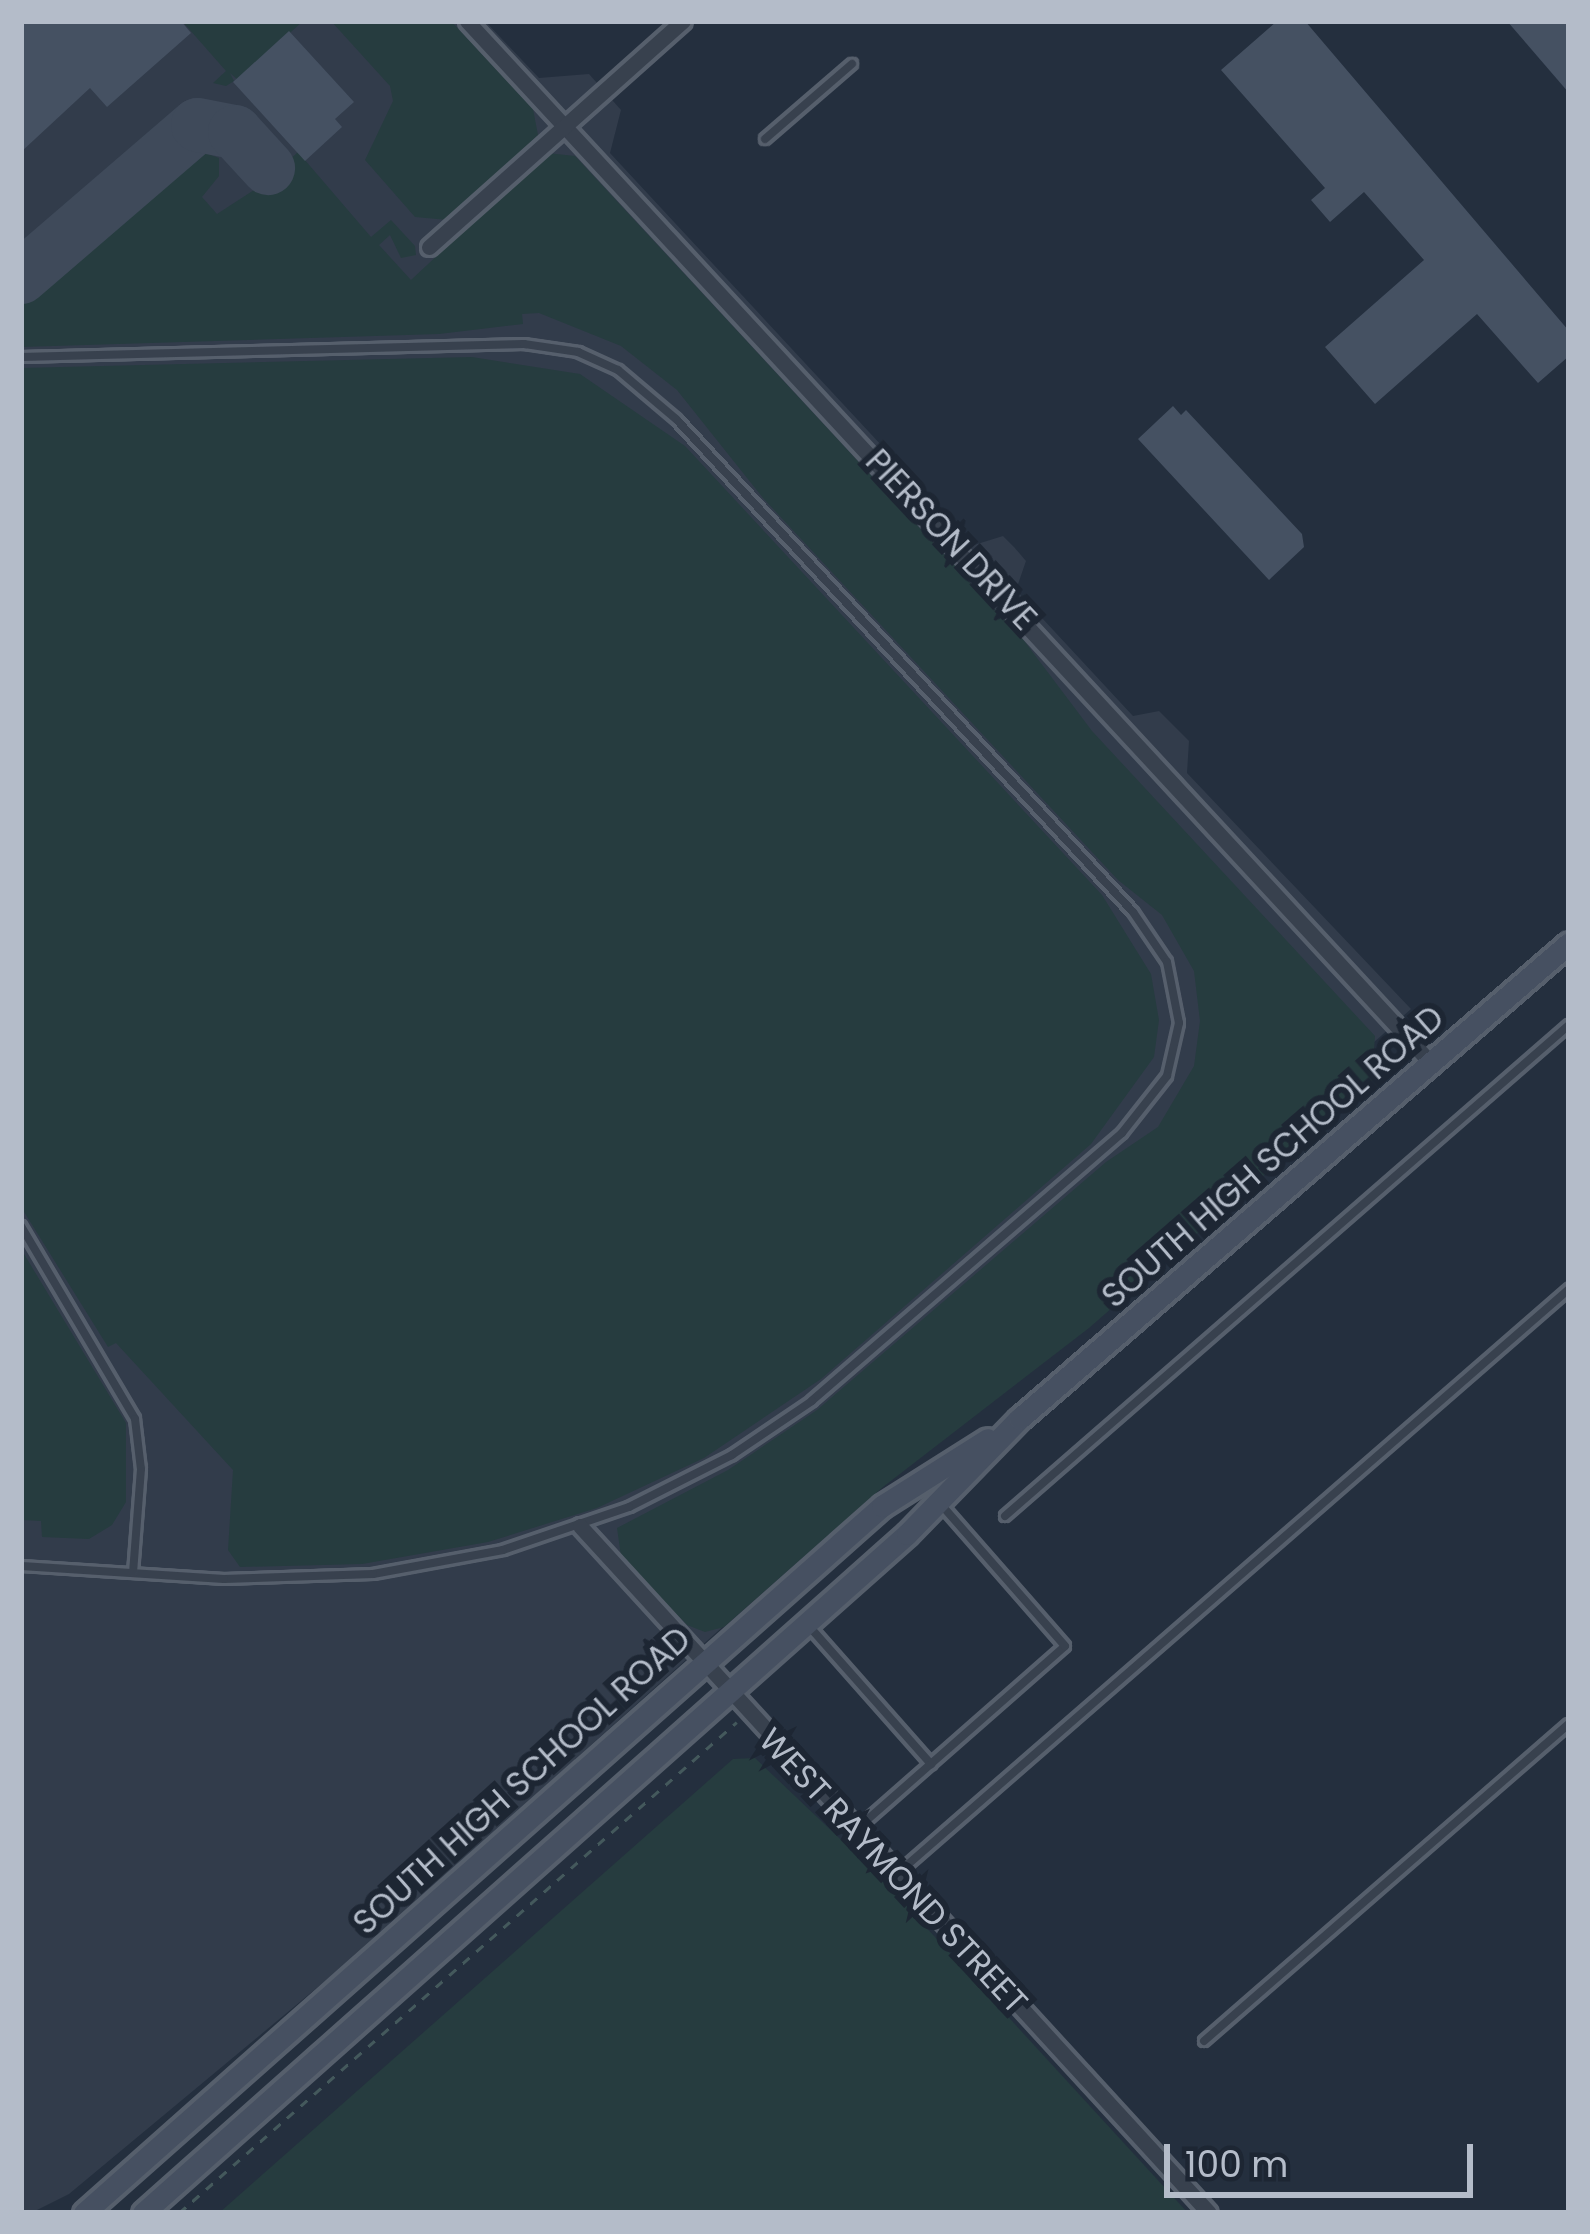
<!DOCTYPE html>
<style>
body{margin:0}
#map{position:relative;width:1590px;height:2234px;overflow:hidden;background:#242f3e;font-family:Poppins,sans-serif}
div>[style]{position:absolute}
.airport>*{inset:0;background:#323c4b}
.green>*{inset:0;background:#263c3f}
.taxiway>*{height:54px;margin:-27px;padding:0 27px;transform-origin:27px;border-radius:27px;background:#3f4a5a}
.building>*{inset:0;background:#455162}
.path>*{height:3px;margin-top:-1.5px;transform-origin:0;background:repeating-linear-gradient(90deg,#44595c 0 9px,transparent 0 18px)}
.roads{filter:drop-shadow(3px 0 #565f6c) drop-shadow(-3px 0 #565f6c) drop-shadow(0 3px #565f6c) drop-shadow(0 -3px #565f6c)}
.lane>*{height:8px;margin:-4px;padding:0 4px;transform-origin:4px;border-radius:4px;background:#38414e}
.street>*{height:15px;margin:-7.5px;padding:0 7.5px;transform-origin:7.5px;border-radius:7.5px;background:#38414e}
.secondary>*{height:21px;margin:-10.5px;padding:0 10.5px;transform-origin:10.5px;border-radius:10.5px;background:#465061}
span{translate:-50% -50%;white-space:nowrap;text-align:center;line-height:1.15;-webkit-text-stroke:12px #1d2633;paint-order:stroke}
.street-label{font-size:33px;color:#b4bcc9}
.frame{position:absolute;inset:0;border:24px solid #b4bcc9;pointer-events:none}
.scale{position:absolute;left:1164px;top:2144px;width:309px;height:54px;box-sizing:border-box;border:6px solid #b4bcc9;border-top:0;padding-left:15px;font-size:36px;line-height:42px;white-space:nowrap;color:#b4bcc9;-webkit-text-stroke:9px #1d2633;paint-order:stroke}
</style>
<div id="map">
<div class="airport">
<i style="clip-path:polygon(21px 21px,485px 21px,539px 78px,589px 74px,621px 110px,610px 153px,974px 545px,1003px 536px,1014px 547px,1026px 561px,1016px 590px,1133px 716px,1159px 711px,1189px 741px,1187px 773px,1411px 1009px,366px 1947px,69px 2194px,31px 2213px,21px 2213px)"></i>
</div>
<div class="green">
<i style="clip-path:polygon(182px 21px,303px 21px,238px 80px,230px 73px,234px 81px,226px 86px,213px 83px,226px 71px)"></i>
<i style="clip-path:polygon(331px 21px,451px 21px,533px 109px,538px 135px,448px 220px,415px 217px,365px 160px,393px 101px,390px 86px)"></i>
<i style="clip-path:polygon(195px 149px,219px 158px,219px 176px,202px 197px,217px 214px,265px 183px,272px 189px,279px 182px,273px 175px,298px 152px,371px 237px,391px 220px,415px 246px,416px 255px,401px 258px,390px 235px,379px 245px,411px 280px,547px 153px,575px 156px,1022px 638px,1092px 731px,1375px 1036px,1372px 1081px,1089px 1328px,883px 1487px,724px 1627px,705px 1632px,687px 1625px,621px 1556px,617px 1528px,728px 1470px,817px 1410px,1106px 1162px,1158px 1127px,1194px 1066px,1200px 1021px,1194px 971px,1162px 915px,1118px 880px,763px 498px,677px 390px,621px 346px,539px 313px,522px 314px,523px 324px,439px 334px,21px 347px,21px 300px)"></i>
<i style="clip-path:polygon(472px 357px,580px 374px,685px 446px,1102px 895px,1151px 974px,1159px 1020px,1154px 1057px,1091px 1144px,821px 1379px,704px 1458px,597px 1508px,488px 1542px,362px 1564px,240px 1567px,228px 1550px,233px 1470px,116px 1343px,108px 1347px,21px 1207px,21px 368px)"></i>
<i style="clip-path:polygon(21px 1249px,126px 1423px,126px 1502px,112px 1525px,89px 1539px,42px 1537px,41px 1521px,23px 1520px,21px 1532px)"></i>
<i style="clip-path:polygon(755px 1758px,879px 1876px,1188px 2213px,219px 2213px,733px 1759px)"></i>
</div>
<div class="taxiway">
<i style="left:21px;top:277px;width:233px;rotate:-40.7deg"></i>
<i style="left:198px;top:125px;width:38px;rotate:11deg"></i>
<i style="left:235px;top:132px;width:49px;rotate:47.5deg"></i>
</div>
<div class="building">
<i style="clip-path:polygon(21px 21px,181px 21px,191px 33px,107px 107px,90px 88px,21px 152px)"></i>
<i style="clip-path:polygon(1277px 21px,1305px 21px,1569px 331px,1569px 356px,1538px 383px,1477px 314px,1375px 404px,1325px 347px,1424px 260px,1364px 192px,1330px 222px,1311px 200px,1325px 188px,1221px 70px)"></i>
<i style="clip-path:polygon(1507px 21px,1569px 21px,1569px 93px)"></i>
<i style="clip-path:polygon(289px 31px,354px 102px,335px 119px,342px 127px,305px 161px,233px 82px)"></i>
<i style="clip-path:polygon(1173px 406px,1181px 415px,1186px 410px,1302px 534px,1304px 547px,1269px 580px,1138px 439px)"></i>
</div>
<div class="path">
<i style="left:179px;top:2213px;width:743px;rotate:-41.35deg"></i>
</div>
<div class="roads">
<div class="lane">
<i style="left:765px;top:139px;width:115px;rotate:-40.8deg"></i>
<i style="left:21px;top:357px;width:503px;rotate:-1.48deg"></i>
<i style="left:524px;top:344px;width:55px;rotate:8.4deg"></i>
<i style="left:578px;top:352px;width:44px;rotate:24.2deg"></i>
<i style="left:618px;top:370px;width:76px;rotate:40.2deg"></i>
<i style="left:676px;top:419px;width:672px;rotate:47.17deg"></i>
<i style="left:1133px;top:912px;width:60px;rotate:55.8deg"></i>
<i style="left:1167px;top:962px;width:62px;rotate:78.9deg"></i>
<i style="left:1179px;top:1023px;width:54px;rotate:102.8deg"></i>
<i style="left:1167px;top:1076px;width:73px;rotate:128.3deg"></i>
<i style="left:1122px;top:1133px;width:410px;rotate:139.2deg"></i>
<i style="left:812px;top:1401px;width:97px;rotate:146deg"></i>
<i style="left:732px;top:1455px;width:115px;rotate:153.2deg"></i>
<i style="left:629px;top:1507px;width:133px;rotate:161.2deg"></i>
<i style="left:503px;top:1550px;width:132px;rotate:169.5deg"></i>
<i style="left:373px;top:1574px;width:149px;rotate:178.1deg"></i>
<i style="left:224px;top:1579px;width:203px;rotate:-176.3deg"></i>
<i style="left:21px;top:1226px;width:224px;rotate:59.4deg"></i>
<i style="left:135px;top:1419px;width:50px;rotate:83.2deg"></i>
<i style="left:141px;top:1469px;width:104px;rotate:94.4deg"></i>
<i style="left:1005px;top:1516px;width:748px;rotate:-41.04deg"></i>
<i style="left:808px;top:1625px;width:186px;rotate:48.5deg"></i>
<i style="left:859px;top:1827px;width:274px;rotate:-41.3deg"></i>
<i style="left:1065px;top:1646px;width:190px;rotate:-131.2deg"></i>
<i style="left:898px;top:1873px;width:890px;rotate:-41.03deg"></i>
<i style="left:1204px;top:2041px;width:483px;rotate:-41deg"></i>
</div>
<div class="street">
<i style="left:467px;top:21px;width:1420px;rotate:47.23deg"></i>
<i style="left:429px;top:247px;width:340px;rotate:-41.7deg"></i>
<i style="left:580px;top:1526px;width:931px;rotate:47.52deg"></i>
</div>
<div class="secondary">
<i style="left:84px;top:2213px;width:1066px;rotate:-41.54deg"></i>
<i style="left:882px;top:1506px;width:125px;rotate:-32.3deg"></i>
<i style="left:143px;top:2213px;width:1022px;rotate:-41.63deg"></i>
<i style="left:907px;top:1534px;width:161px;rotate:-45.8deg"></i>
<i style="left:1019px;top:1419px;width:727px;rotate:-40.87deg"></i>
</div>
</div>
<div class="street-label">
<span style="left:951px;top:540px;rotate:47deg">PIERSON DRIVE</span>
<span style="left:1273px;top:1157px;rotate:-41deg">SOUTH HIGH SCHOOL ROAD</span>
<span style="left:522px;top:1781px;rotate:-42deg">SOUTH HIGH SCHOOL ROAD</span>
<span style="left:893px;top:1871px;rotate:47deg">WEST RAYMOND STREET</span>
</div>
<div class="frame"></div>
<div class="scale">100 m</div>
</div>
